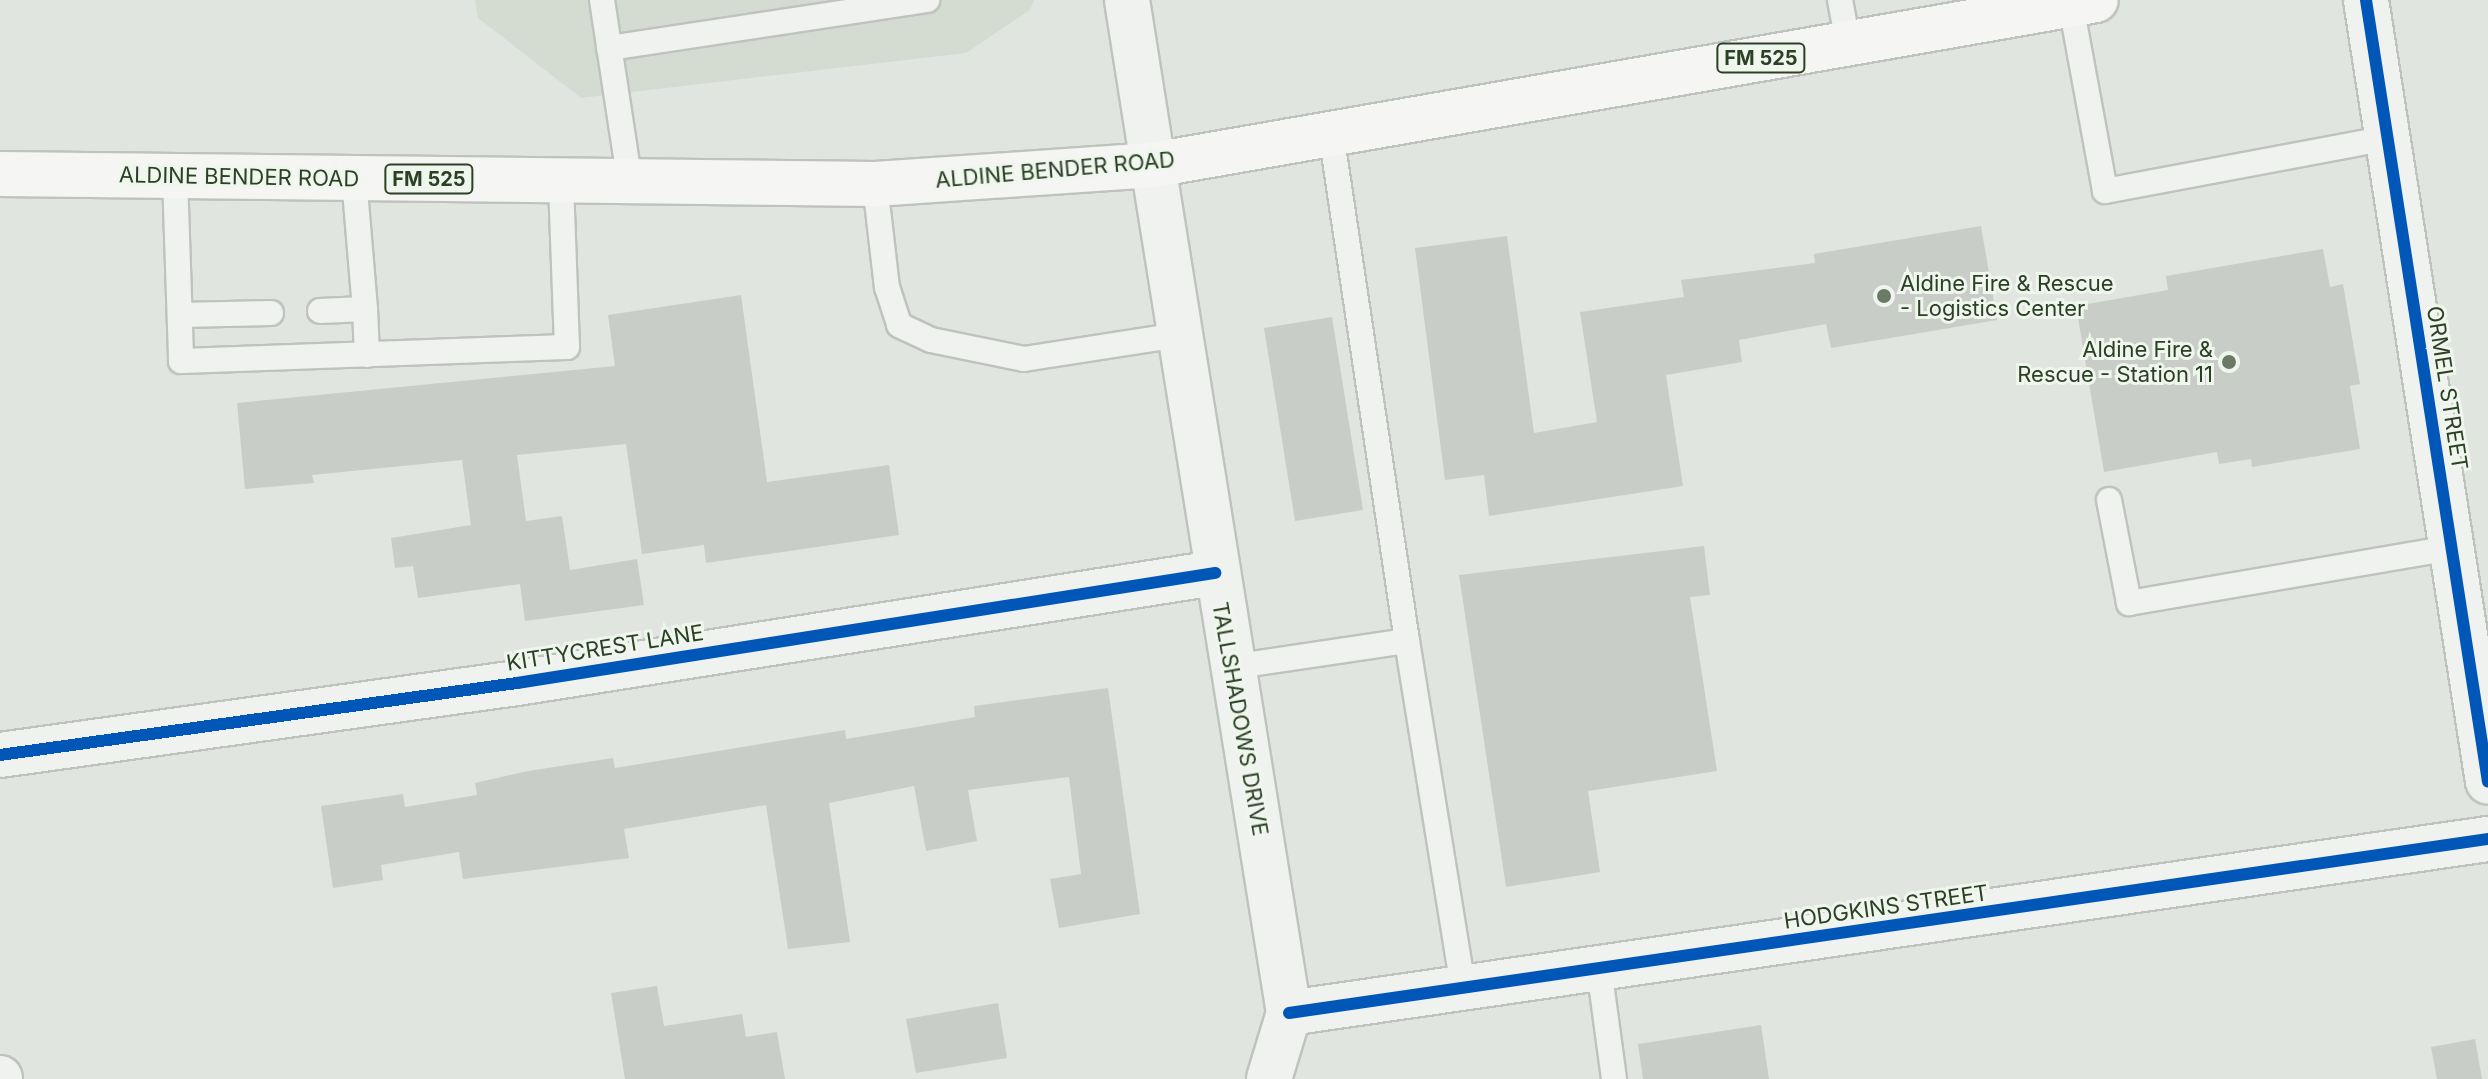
<!DOCTYPE html>
<style>
body{margin:0}
#map{position:relative;width:2488px;height:1079px;overflow:hidden;background:#e1e5e0;font-family:Inter,sans-serif}
div>[style]{position:absolute}
.built>*{inset:0;background:#d4dcd1}
.building>*{inset:0;background:#c9cdc8}
.roads{filter:drop-shadow(2px 0 #bfc3be) drop-shadow(-2px 0 #bfc3be) drop-shadow(0 2px #bfc3be) drop-shadow(0 -2px #bfc3be)}
.service>*{height:24px;margin:-12px;padding:0 12px;transform-origin:12px;border-radius:12px;background:#f0f2ef}
.minor>*{height:44px;margin:-22px;padding:0 22px;transform-origin:22px;border-radius:22px;background:#f0f2ef}
.tertiary>*{height:44px;margin:-22px;padding:0 22px;transform-origin:22px;border-radius:22px;background:#f0f2ef}
.primary>*{height:44px;margin:-22px;padding:0 22px;transform-origin:22px;border-radius:22px;background:#f5f6f4}
.cycleway>*{height:12px;margin:-6px;padding:0 6px;transform-origin:6px;border-radius:6px;background:#0057b8}
.dots>*{width:22px;height:22px;translate:-50% -50%;box-sizing:border-box;border:4px solid #eff6ed;border-radius:50%}
span{translate:-50% -50%;white-space:nowrap;text-align:center;line-height:1.15;-webkit-text-stroke:6px #eff6ed;paint-order:stroke}
.shield-label span{padding:2px 6px;background:#eff6ed;border:2px solid;border-radius:6px;-webkit-text-stroke-width:0}
.shield-label{font-size:20px;color:#2c4026;font-weight:700}
.street-label{font-size:22px;color:#2c4026}
.poi-label{font-size:22px;color:#2c4026}
.left{translate:0 -50%;text-align:left}
.right{translate:-100% -50%;text-align:right}
</style>
<div id="map">
<div class="built">
<i style="clip-path:polygon(475px 0,1034px 0,1030px 10px,966px 53px,581px 98px,478px 18px)"></i>
</div>
<div class="building">
<i style="clip-path:polygon(1981px 226px,1997px 320px,1831px 348px,1826px 324px,1739px 340px,1742px 362px,1666px 375px,1683px 486px,1489px 516px,1484px 475px,1445px 480px,1415px 248px,1507px 236px,1534px 433px,1597px 422px,1580px 312px,1684px 297px,1681px 280px,1815px 263px,1814px 254px)"></i>
<i style="clip-path:polygon(2323px 249px,2330px 287px,2343px 284px,2360px 384px,2350px 386px,2360px 449px,2252px 467px,2251px 459px,2219px 464px,2217px 452px,2104px 472px,2076px 306px,2168px 290px,2166px 276px)"></i>
<i style="clip-path:polygon(741px 295px,767px 482px,889px 465px,899px 535px,706px 563px,704px 545px,642px 554px,626px 444px,517px 455px,526px 521px,562px 516px,570px 570px,637px 559px,644px 605px,525px 621px,520px 584px,418px 598px,413px 566px,395px 568px,391px 538px,471px 525px,462px 460px,312px 475px,314px 483px,245px 489px,237px 403px,615px 366px,608px 315px)"></i>
<i style="clip-path:polygon(1332px 317px,1363px 510px,1295px 521px,1264px 328px)"></i>
<i style="clip-path:polygon(1704px 546px,1710px 595px,1690px 597px,1717px 771px,1588px 791px,1600px 872px,1506px 887px,1459px 575px)"></i>
<i style="clip-path:polygon(1108px 688px,1140px 914px,1059px 928px,1050px 879px,1081px 874px,1069px 777px,968px 790px,977px 841px,926px 851px,914px 786px,829px 803px,850px 942px,788px 949px,766px 805px,624px 829px,629px 858px,463px 879px,459px 852px,381px 865px,383px 880px,333px 888px,321px 806px,403px 794px,405px 807px,477px 795px,475px 783px,528px 771px,613px 758px,615px 768px,845px 730px,846px 739px,975px 717px,974px 706px)"></i>
<i style="clip-path:polygon(657px 986px,664px 1026px,742px 1014px,746px 1037px,777px 1032px,785px 1079px,625px 1079px,611px 993px)"></i>
<i style="clip-path:polygon(998px 1003px,1007px 1058px,916px 1073px,906px 1019px)"></i>
<i style="clip-path:polygon(1761px 1025px,1769px 1079px,1643px 1079px,1638px 1044px)"></i>
<i style="clip-path:polygon(2475px 1039px,2482px 1079px,2437px 1079px,2431px 1047px)"></i>
</div>
<div class="roads">
<div class="service">
<i style="left:602px;top:0;width:184px;rotate:81.3deg"></i>
<i style="left:1840px;top:0;width:44px;rotate:79.5deg"></i>
<i style="left:2070px;top:0;width:194px;rotate:79.6deg"></i>
<i style="left:2105px;top:191px;width:288px;rotate:-10.6deg"></i>
<i style="left:609px;top:48px;width:322px;rotate:-8.6deg"></i>
<i style="left:175px;top:176px;width:185px;rotate:88.1deg"></i>
<i style="left:181px;top:361px;width:386px;rotate:-2.1deg"></i>
<i style="left:567px;top:347px;width:166px;rotate:-92.1deg"></i>
<i style="left:875px;top:184px;width:104px;rotate:83.4deg"></i>
<i style="left:887px;top:287px;width:40px;rotate:72deg"></i>
<i style="left:899px;top:325px;width:35px;rotate:25deg"></i>
<i style="left:931px;top:340px;width:95px;rotate:11.5deg"></i>
<i style="left:1024px;top:359px;width:157px;rotate:-8.8deg"></i>
<i style="left:365px;top:309px;width:46px;rotate:87.5deg"></i>
<i style="left:320px;top:311px;width:45px;rotate:-2.5deg"></i>
<i style="left:365px;top:309px;width:131px;rotate:-94.8deg"></i>
<i style="left:180px;top:315px;width:91px;rotate:-1.3deg"></i>
<i style="left:2109px;top:500px;width:105px;rotate:79deg"></i>
<i style="left:2129px;top:603px;width:327px;rotate:-9.7deg"></i>
<i style="left:1407px;top:641px;width:351px;rotate:80.8deg"></i>
<i style="left:1231px;top:667px;width:178px;rotate:-8.4deg"></i>
<i style="left:1407px;top:641px;width:514px;rotate:-98.51deg"></i>
<i style="left:1599px;top:968px;width:112px;rotate:82.3deg"></i>
</div>
<div class="minor">
<i style="left:2366px;top:0;width:791px;rotate:81.13deg"></i>
<i style="left:1153px;top:165px;width:859px;rotate:80.89deg"></i>
<i style="left:1289px;top:1013px;width:69px;rotate:106.9deg"></i>
<i style="left:0;top:755px;width:522px;rotate:-7.93deg"></i>
<i style="left:517px;top:683px;width:707px;rotate:-8.96deg"></i>
<i style="left:1289px;top:1013px;width:1212px;rotate:-8.26deg"></i>
<i style="left:0;top:1078px;width:1px;rotate:90deg"></i>
</div>
<div class="tertiary">
<i style="left:1127px;top:0;width:167px;rotate:81deg"></i>
</div>
<div class="primary">
<i style="left:0;top:174px;width:875px;rotate:0.65deg"></i>
<i style="left:875px;top:184px;width:279px;rotate:-3.9deg"></i>
<i style="left:1153px;top:165px;width:957px;rotate:-9.92deg"></i>
</div>
</div>
<div class="cycleway">
<i style="left:2366px;top:0;width:791px;rotate:81.13deg"></i>
<i style="left:0;top:755px;width:522px;rotate:-7.93deg"></i>
<i style="left:517px;top:683px;width:707px;rotate:-8.96deg"></i>
<i style="left:1289px;top:1013px;width:1212px;rotate:-8.26deg"></i>
</div>
<div class="dots">
<i style="left:1884px;top:296px;background:#6b7a67"></i>
<i style="left:2229px;top:362px;background:#6b7a67"></i>
</div>
<div class="shield-label">
<span style="left:1761px;top:58px">FM 525</span>
<span style="left:429px;top:179px">FM 525</span>
</div>
<div class="street-label">
<span style="left:1055px;top:170px;rotate:-5deg">ALDINE BENDER ROAD</span>
<span style="left:239px;top:177px;rotate:1deg">ALDINE BENDER ROAD</span>
<span style="left:2447px;top:388px;rotate:81deg">ORMEL STREET</span>
<span style="left:605px;top:648px;rotate:-9deg">KITTYCREST LANE</span>
<span style="left:1240px;top:719px;rotate:80deg">TALLSHADOWS DRIVE</span>
<span style="left:1886px;top:907px;rotate:-8deg">HODGKINS STREET</span>
</div>
<div class="poi-label">
<span class="left" style="left:1900px;top:296px">Aldine Fire &amp; Rescue<br>- Logistics Center</span>
<span class="right" style="left:2213px;top:362px">Aldine Fire &amp;<br>Rescue - Station 11</span>
</div>
</div>
